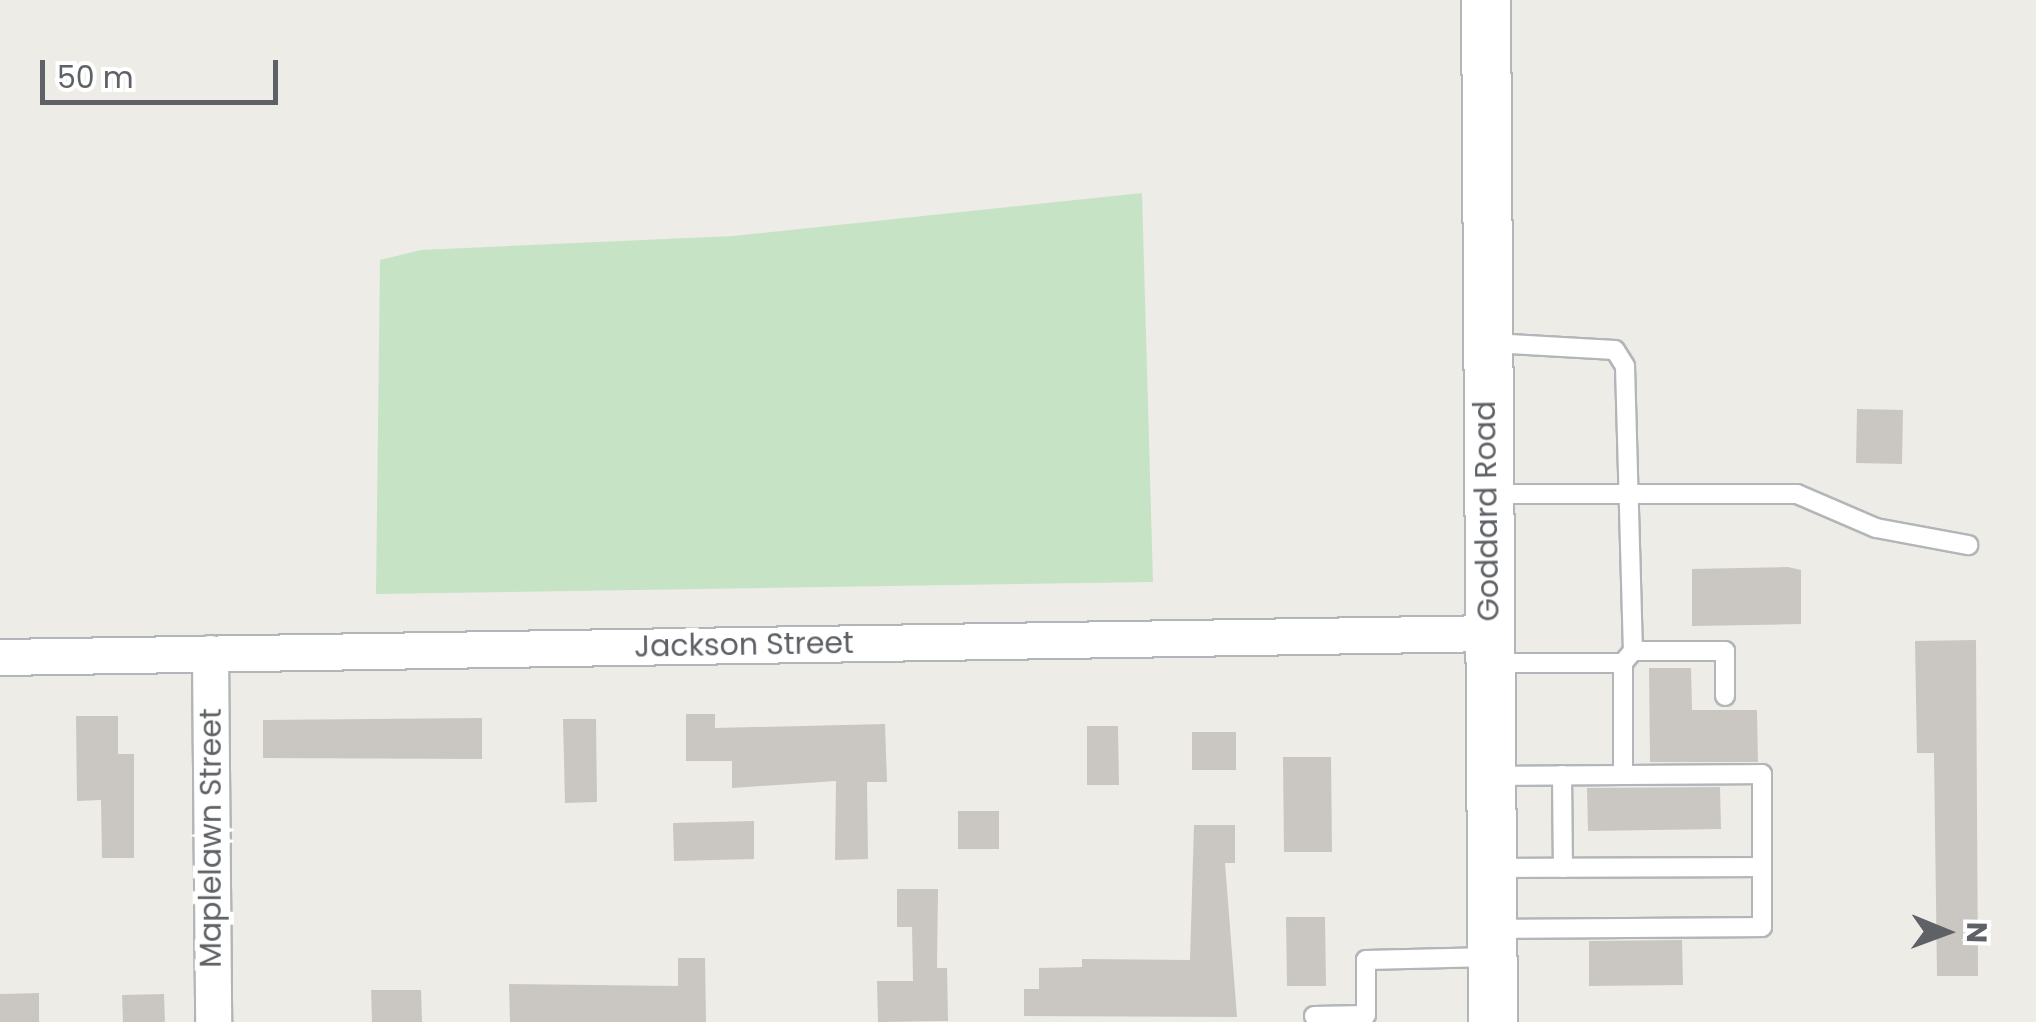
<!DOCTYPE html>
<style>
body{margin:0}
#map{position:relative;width:2036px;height:1022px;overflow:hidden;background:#eeece6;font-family:Poppins,sans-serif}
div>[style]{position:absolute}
.green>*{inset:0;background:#c7e3c5}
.building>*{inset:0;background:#cac7c2}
.roads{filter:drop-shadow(2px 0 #b3b6b9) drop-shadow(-2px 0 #b3b6b9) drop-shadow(0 2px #b3b6b9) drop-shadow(0 -2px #b3b6b9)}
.service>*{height:18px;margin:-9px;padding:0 9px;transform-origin:9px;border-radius:9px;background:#fff}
.minor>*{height:35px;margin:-17.5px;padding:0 17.5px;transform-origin:17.5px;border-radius:17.5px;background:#fff}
.secondary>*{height:48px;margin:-24px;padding:0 24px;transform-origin:24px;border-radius:24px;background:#fff}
span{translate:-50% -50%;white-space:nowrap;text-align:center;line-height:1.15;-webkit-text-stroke:10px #fff;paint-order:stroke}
.street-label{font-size:30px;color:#5e6165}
.north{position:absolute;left:1896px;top:882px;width:100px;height:100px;-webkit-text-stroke:8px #fff;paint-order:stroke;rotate:91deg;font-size:28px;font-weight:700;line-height:40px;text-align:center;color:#5e6165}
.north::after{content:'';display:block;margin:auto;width:35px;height:45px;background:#5e6165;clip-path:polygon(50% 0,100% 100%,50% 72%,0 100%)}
.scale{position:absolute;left:40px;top:60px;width:238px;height:45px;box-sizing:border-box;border:5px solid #5e6165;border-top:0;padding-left:12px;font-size:30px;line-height:35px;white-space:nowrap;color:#5e6165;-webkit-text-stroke:8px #fff;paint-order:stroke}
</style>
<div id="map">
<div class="green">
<i style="clip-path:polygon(1142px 193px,1153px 582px,376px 594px,380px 260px,421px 250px,733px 236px)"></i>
</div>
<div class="building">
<i style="clip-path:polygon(1857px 409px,1903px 410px,1902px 464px,1856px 463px)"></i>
<i style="clip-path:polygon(1788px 567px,1801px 570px,1801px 624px,1692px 626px,1692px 569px)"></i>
<i style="clip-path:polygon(1976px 640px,1978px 976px,1937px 976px,1934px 753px,1917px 753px,1915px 641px)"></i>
<i style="clip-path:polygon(1649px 668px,1691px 668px,1692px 710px,1757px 710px,1758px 762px,1650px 762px)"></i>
<i style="clip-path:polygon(686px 714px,715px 714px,715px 728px,885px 724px,887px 782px,867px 782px,868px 859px,835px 860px,836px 781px,732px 788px,732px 761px,686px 761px)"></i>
<i style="clip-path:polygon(76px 716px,118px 716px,118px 754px,134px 754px,134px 858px,102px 858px,101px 800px,77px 801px)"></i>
<i style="clip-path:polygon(482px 718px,482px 759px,263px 758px,263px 720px)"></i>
<i style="clip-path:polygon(563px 719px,596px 719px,597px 802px,565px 803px)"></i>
<i style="clip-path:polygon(1087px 726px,1118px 726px,1119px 785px,1087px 785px)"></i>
<i style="clip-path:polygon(1192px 732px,1236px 732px,1236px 770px,1192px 770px)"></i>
<i style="clip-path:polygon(1283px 757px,1331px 757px,1332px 852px,1284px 852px)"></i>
<i style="clip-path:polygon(1720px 787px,1721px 829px,1588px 831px,1587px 788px)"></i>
<i style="clip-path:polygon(958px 811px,999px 811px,999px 849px,958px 849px)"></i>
<i style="clip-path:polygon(754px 821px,754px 859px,674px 861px,673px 823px)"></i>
<i style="clip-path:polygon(1194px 825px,1235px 825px,1235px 863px,1225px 863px,1237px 1017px,1024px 1016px,1024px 989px,1039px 989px,1039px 968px,1082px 967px,1082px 959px,1190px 960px)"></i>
<i style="clip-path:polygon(897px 889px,938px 889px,937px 968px,947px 968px,948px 1021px,878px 1022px,877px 981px,913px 981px,912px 927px,897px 927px)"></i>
<i style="clip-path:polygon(1286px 917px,1325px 917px,1326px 986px,1287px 986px)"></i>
<i style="clip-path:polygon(1682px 940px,1683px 985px,1589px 986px,1589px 941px)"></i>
<i style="clip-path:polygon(678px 958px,705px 958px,706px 1022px,510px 1022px,509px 984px,678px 986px)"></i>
<i style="clip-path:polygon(371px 990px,421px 990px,422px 1022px,372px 1022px)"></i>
<i style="clip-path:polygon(39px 993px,39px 1022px,0 1022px,0 994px)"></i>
<i style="clip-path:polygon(164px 994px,165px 1022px,123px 1022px,122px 995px)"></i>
</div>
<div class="roads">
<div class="service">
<i style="left:1492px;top:343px;width:123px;rotate:3.3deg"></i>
<i style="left:1615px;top:350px;width:19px;rotate:58deg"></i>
<i style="left:1625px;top:366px;width:285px;rotate:88.4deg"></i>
<i style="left:1633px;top:651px;width:16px;rotate:130deg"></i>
<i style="left:1623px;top:663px;width:130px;rotate:180deg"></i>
<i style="left:1490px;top:494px;width:307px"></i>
<i style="left:1797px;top:494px;width:86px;rotate:23.3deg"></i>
<i style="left:1876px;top:528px;width:94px;rotate:10.5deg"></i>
<i style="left:1633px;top:651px;width:92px"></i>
<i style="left:1725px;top:651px;width:45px;rotate:90deg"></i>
<i style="left:1623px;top:663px;width:112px;rotate:90deg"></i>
<i style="left:1562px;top:775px;width:93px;rotate:89.4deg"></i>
<i style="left:1491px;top:776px;width:271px;rotate:-0.4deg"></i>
<i style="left:1762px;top:774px;width:93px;rotate:90deg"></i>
<i style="left:1491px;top:868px;width:271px;rotate:-0.2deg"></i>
<i style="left:1762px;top:867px;width:60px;rotate:90deg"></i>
<i style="left:1762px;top:927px;width:269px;rotate:179.6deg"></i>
<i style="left:1314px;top:1016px;width:52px;rotate:-1.1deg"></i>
<i style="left:1366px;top:1015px;width:55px;rotate:-90deg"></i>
<i style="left:1366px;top:960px;width:125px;rotate:-1.4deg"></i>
</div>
<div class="minor">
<i style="left:210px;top:653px;width:369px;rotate:89.5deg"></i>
<i style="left:0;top:657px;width:1489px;rotate:-0.92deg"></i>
</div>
<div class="secondary">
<i style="left:1486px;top:0;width:1022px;rotate:89.61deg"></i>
</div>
</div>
<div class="street-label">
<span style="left:1487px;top:511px;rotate:-91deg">Goddard Road</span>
<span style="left:744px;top:645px;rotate:-1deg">Jackson Street</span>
<span style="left:211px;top:838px;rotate:-90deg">Maplelawn Street</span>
</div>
<div class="north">N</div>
<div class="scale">50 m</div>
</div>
